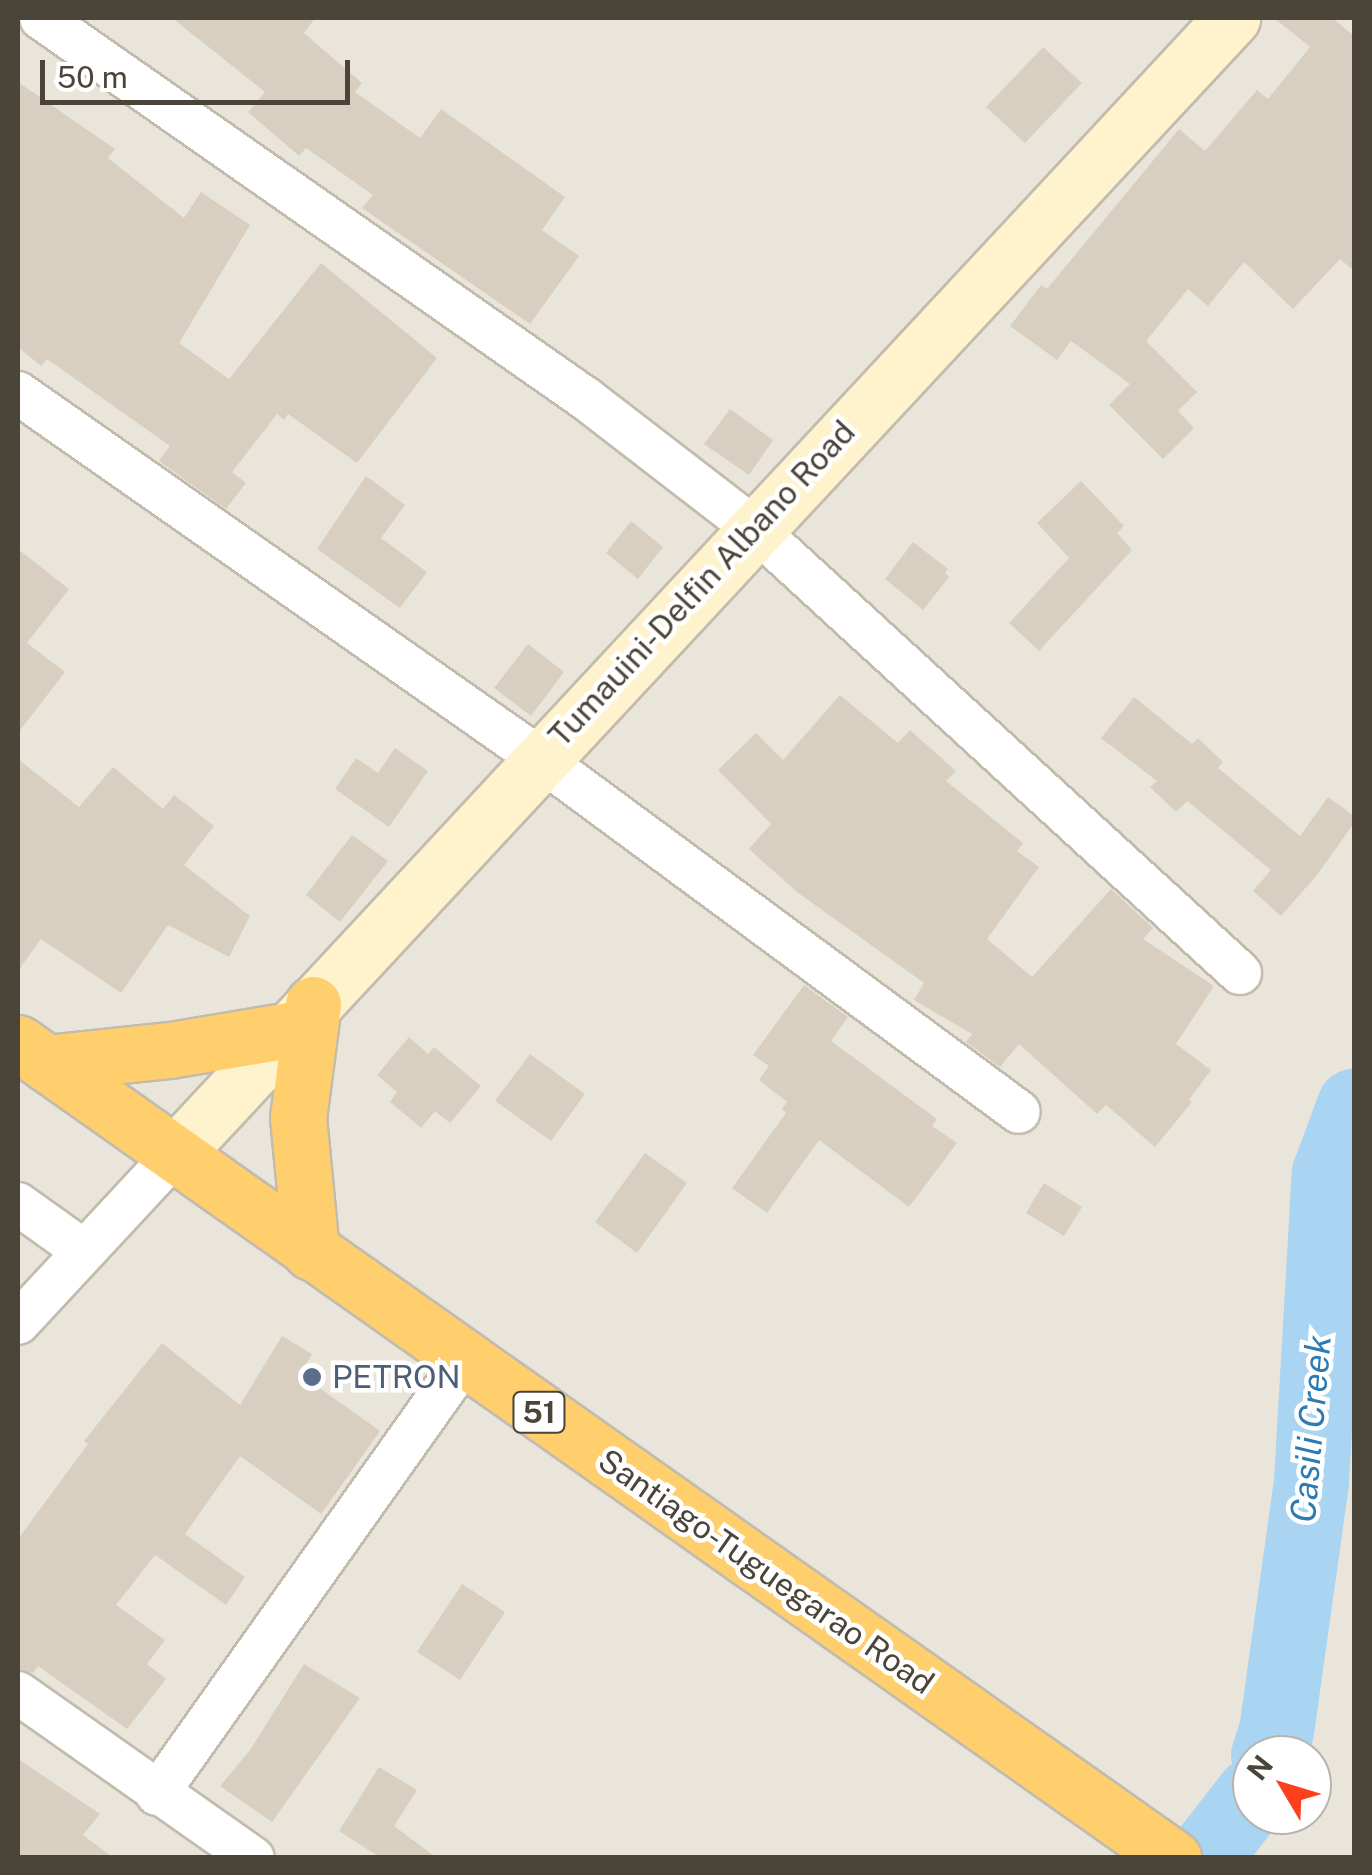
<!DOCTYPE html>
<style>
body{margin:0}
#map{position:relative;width:1372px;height:1875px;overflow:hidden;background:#f6f3ec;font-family:"Public Sans",sans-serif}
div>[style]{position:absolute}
.residential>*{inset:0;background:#eae5da}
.river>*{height:75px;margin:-37.5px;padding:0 37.5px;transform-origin:37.5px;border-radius:37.5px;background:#a9d4f2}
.building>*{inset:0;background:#d8cfc1}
.roads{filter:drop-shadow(2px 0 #c2bbae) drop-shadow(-2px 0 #c2bbae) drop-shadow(0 2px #c2bbae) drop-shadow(0 -2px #c2bbae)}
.street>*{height:42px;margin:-21px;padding:0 21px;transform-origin:21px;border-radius:21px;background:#fff}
.secondary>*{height:55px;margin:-27.5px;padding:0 27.5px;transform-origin:27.5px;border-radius:27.5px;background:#fff3cd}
.highway>*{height:55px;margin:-27.5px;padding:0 27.5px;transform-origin:27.5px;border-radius:27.5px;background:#ffcf6e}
.dots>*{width:28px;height:28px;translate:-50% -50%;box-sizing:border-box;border:5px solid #fff;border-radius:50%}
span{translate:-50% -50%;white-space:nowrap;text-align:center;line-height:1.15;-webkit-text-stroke:9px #fff;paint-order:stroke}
.shield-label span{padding:2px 8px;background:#fff;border:2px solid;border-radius:8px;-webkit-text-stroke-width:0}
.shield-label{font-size:30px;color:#4b4439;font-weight:700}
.street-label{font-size:32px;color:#4b4439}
.service-label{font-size:32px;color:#4e5e75}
.left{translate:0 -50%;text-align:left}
.water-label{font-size:35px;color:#2e7ab2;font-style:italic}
.frame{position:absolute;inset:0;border:20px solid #4b4439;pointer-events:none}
.north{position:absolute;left:1232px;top:1735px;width:100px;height:100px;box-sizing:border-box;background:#fff;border:2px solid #b7b4b0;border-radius:50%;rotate:308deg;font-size:28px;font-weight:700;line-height:40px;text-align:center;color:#4b4439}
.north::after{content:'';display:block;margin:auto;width:35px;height:45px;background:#fc3f1d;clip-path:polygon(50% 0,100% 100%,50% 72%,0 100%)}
.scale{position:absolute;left:40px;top:60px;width:310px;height:45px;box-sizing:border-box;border:5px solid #4b4439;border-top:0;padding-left:12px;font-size:30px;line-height:35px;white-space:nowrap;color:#4b4439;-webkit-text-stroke:8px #fff;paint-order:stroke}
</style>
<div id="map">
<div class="residential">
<i style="clip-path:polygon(evenodd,18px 18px,1354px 18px,1354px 1857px,18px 1857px,18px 18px,1252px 1755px,1312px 1755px,1312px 1815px,1252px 1815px,1252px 1755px)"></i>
</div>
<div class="river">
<i style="left:1268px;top:1755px;width:25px;rotate:-72deg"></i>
<i style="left:1276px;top:1731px;width:252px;rotate:-82deg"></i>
<i style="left:1311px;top:1481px;width:309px;rotate:-86.7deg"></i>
<i style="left:1329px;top:1173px;width:72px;rotate:-69.8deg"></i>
<i style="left:1203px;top:1858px;width:80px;rotate:-52.1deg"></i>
</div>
<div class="building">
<i style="clip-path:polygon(172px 18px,315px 18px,304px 33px,362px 83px,355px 92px,420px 138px,441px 109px,565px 197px,542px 230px,579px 256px,530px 324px,362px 208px,373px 195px,306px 148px,299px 156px,248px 112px,265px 92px)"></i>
<i style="clip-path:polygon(1274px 18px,1332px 18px,1354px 36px,1354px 271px,1340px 259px,1293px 309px,1244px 262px,1208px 306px,1188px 289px,1146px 341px,1197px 392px,1178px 411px,1194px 428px,1163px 459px,1109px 405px,1130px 384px,1071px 341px,1057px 360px,1010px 326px,1041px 285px,1047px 289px,1179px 129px,1205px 151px,1257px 90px,1268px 99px,1310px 47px)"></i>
<i style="clip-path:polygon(1043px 47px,1082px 83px,1025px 143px,986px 107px)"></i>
<i style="clip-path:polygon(18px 82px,115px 149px,108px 158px,184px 218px,201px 192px,250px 225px,179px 343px,229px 379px,321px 263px,437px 358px,357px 463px,288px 414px,284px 420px,277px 414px,232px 472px,246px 483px,226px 509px,159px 461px,170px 446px,47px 359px,41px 366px,18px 347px)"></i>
<i style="clip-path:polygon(730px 409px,773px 440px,749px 475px,704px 444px)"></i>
<i style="clip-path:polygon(366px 476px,405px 505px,381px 538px,427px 572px,400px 608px,317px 549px)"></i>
<i style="clip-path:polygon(1081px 481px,1124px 526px,1117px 533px,1132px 550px,1039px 651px,1009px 623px,1069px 558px,1037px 523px)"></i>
<i style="clip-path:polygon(631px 521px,663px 547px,638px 579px,606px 553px)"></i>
<i style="clip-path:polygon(913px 542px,948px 569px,945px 573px,949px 577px,923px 610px,885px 579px)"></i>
<i style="clip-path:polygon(18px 549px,69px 589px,27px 643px,65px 672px,18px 733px)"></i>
<i style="clip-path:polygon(528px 644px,564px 672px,531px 716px,494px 688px)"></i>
<i style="clip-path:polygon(840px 695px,898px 743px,910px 730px,956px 771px,946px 781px,1023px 843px,1017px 851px,1039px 867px,987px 939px,1032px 977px,1111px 889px,1153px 928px,1143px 939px,1214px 986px,1176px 1044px,1211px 1070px,1189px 1100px,1192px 1102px,1155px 1147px,1106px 1105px,1097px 1114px,1019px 1044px,1000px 1067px,966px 1042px,972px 1034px,914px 1000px,924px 983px,797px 892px,749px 849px,771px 824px,718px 770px,756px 733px,783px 760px)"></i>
<i style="clip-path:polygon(1134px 697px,1192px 744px,1198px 738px,1223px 762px,1218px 768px,1300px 836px,1328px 797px,1354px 816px,1354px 823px,1317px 875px,1281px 916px,1253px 891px,1271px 870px,1187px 801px,1176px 812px,1150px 787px,1157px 781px,1101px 738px)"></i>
<i style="clip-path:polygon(395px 748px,428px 771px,389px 827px,335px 789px,356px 758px,378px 773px)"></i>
<i style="clip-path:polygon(18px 759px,79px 807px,113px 767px,163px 809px,174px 795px,214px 826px,184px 865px,250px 916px,229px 957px,168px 925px,121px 993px,41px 939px,18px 971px)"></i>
<i style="clip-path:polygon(352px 835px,388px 861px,340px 922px,306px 895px)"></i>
<i style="clip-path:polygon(804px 985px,848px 1017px,831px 1041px,937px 1119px,932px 1126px,957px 1143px,909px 1207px,819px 1140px,767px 1213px,732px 1188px,786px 1113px,782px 1109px,787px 1102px,759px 1080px,769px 1066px,753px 1055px)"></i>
<i style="clip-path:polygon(409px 1037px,428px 1054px,434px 1047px,481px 1086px,450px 1123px,435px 1111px,421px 1128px,390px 1102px,397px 1092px,377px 1075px)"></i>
<i style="clip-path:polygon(530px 1054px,585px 1094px,551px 1141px,495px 1101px)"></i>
<i style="clip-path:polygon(645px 1153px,687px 1183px,637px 1253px,595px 1222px)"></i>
<i style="clip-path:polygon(1044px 1183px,1082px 1207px,1064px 1236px,1026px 1213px)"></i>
<i style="clip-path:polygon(282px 1336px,312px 1354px,300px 1374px,380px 1431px,321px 1514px,240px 1456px,185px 1534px,245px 1577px,226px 1605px,155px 1555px,116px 1605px,165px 1640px,147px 1664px,166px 1679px,127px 1729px,38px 1666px,33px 1673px,18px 1668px,18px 1539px,88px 1444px,84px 1441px,162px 1343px,240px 1405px)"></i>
<i style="clip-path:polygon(462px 1584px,505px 1612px,460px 1680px,417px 1652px)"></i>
<i style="clip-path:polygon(304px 1664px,360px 1698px,272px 1822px,220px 1786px,250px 1750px)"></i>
<i style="clip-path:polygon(18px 1759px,100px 1814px,83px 1835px,114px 1858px,18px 1858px)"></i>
<i style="clip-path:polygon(379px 1767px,417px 1790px,394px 1826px,437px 1858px,381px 1858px,339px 1831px)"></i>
</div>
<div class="roads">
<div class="street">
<i style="left:41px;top:18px;width:664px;rotate:34.94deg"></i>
<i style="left:585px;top:398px;width:213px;rotate:37.6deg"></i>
<i style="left:754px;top:528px;width:659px;rotate:42.48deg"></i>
<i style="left:18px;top:393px;width:636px;rotate:35.01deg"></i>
<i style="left:539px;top:758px;width:596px;rotate:36.41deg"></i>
<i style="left:18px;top:1204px;width:81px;rotate:35.5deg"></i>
<i style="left:18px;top:1323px;width:231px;rotate:-47.1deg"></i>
<i style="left:18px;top:1693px;width:287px;rotate:35.1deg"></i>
<i style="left:157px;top:1794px;width:532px;rotate:-54.64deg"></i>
</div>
<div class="secondary">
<i style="left:175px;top:1154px;width:1552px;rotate:-47.06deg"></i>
</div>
<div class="highway">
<i style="left:18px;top:1043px;width:1414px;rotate:35.21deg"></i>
<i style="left:46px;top:1063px;width:125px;rotate:-6deg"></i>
<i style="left:170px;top:1050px;width:121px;rotate:-9.5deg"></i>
<i style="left:311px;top:1252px;width:135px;rotate:-95.5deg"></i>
<i style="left:298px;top:1118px;width:115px;rotate:-82.5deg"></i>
</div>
</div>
<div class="dots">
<i style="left:312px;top:1377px;background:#5c6f8a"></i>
</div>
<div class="shield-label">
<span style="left:539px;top:1412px">51</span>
</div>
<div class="street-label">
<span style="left:702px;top:584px;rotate:-47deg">Tumauini-Delfin Albano Road</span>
<span style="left:766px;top:1572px;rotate:35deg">Santiago-Tuguegarao Road</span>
</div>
<div class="service-label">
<span class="left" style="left:332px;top:1377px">PETRON</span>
</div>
<div class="water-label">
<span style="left:1311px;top:1429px;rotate:-85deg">Casili Creek</span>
</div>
<div class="frame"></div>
<div class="north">N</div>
<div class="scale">50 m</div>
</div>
